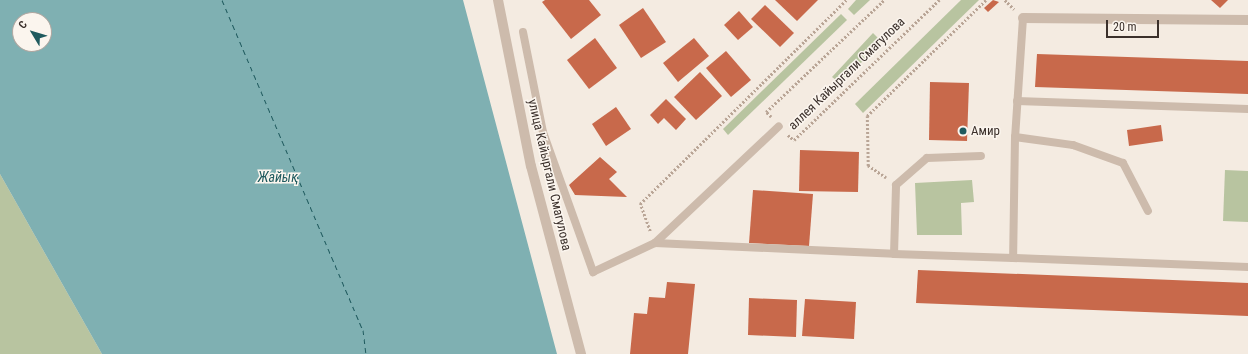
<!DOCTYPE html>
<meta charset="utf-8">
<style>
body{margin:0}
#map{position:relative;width:1248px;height:354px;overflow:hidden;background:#f4ebe1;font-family:"Roboto Condensed",sans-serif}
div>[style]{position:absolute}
.green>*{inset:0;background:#b8c4a0}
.water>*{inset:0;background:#7fb0b2}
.ferry>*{height:1px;margin-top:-0.5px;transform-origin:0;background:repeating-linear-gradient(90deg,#1f5a5e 0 5px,transparent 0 9px)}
.building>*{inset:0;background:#c8694b}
.path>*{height:2.5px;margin-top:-1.25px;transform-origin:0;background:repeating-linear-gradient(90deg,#b9a596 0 2px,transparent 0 4px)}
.service>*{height:8px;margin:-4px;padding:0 4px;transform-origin:4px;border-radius:4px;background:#cdbbac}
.pedestrian>*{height:10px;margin:-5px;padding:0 5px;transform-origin:5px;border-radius:5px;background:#cdbbac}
.minor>*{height:10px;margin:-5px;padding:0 5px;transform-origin:5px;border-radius:5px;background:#cdbbac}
.dots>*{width:11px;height:11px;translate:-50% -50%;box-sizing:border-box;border:2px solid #fbf5ee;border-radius:50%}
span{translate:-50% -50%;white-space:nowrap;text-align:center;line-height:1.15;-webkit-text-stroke:3px #fbf5ee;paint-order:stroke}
.street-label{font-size:13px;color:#3b302b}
.poi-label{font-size:13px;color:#3b302b}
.left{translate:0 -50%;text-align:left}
.water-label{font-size:14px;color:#1f5a5e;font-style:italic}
.north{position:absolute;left:12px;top:12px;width:40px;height:40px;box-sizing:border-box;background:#fbf5ee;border:1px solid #aea6a0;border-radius:50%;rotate:308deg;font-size:11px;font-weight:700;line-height:16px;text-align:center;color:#3b302b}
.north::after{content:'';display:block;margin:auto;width:14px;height:18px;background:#1f5a5e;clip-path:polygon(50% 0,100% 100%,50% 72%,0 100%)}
.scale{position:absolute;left:1106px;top:20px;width:53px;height:18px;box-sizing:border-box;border:2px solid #3b302b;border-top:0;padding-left:5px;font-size:12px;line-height:14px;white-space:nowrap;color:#3b302b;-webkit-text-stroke:3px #fbf5ee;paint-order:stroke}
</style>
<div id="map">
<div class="green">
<i style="clip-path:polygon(856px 0,870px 0,854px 15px,848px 9px)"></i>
<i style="clip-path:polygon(961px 0,979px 0,863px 113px,855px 104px)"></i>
<i style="clip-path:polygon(841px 14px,847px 20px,728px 135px,723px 129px)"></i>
<i style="clip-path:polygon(873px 33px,881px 41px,872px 56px,854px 67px,840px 83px,832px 77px)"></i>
<i style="clip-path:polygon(1225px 170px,1248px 171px,1248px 222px,1223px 221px)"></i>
<i style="clip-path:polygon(0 174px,102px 354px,0 354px)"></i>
<i style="clip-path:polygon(972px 180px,974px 202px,961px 203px,962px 235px,917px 235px,915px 183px)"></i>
</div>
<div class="water">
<i style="clip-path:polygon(evenodd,0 0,463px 0,557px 354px,102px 354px,0 174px,0 0,20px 20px,44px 20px,44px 44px,20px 44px,20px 20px)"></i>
</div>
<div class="ferry">
<i style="left:222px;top:0;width:359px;rotate:66.9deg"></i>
<i style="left:363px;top:330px;width:24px;rotate:83deg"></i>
</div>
<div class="building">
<i style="clip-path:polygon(545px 0,589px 0,601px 15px,571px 39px,542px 2px)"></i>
<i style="clip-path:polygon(775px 0,818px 0,797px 21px)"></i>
<i style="clip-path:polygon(993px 0,999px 2px,988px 12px,984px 8px)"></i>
<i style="clip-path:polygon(1211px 0,1228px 0,1220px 8px)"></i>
<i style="clip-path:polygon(765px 5px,794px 33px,780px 47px,751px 19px)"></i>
<i style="clip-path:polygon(643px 8px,666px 42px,641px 58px,619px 25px)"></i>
<i style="clip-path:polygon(739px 11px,753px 27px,738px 40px,724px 25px)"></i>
<i style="clip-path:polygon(595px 38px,617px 68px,589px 89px,567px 60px)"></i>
<i style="clip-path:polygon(694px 38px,709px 56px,678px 82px,663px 63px)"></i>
<i style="clip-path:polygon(726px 51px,751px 80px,731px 97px,706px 68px)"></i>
<i style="clip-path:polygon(1037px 54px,1248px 61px,1248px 94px,1035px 87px)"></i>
<i style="clip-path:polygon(700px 72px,722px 96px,696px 120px,674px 97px)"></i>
<i style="clip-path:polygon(930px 82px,969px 83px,967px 141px,929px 140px)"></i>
<i style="clip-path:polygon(666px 99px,686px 119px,676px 130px,664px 118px,658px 124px,650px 115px)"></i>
<i style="clip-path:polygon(616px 107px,631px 129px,606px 146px,592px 124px)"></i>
<i style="clip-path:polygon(1161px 125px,1163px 141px,1129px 146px,1127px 130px)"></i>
<i style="clip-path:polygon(800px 150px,859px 152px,858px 192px,799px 191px)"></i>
<i style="clip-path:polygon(600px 157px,617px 172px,609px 179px,627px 197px,575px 195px,569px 185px)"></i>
<i style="clip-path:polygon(753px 190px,813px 194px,809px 246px,749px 243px)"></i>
<i style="clip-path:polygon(918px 270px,1248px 283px,1248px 316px,916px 303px)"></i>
<i style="clip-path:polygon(667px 282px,695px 284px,688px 354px,630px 354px,634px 313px,647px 314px,649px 297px,665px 298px)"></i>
<i style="clip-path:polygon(749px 298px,797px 300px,796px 337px,748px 335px)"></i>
<i style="clip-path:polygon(805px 299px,856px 302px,854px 339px,802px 336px)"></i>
</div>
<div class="path">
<i style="left:1005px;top:0;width:13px;rotate:45deg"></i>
<i style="left:771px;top:117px;width:7px;rotate:-135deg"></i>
<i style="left:766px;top:112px;width:163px;rotate:-43.5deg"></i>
<i style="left:788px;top:135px;width:8px;rotate:40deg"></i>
<i style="left:794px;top:140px;width:202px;rotate:-44deg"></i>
<i style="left:886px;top:178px;width:22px;rotate:-146deg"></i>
<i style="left:868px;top:166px;width:50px;rotate:-91.1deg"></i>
<i style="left:867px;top:116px;width:166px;rotate:-44.3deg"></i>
<i style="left:650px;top:231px;width:29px;rotate:-110deg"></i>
<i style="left:640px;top:204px;width:290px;rotate:-44.7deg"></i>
</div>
<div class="service">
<i style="left:1023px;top:18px;width:119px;rotate:93.8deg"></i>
<i style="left:1015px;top:137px;width:59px;rotate:7.9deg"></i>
<i style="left:1073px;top:145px;width:53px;rotate:19.8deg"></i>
<i style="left:1123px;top:163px;width:54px;rotate:62.5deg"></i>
<i style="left:523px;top:32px;width:102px;rotate:78.7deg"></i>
<i style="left:543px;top:132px;width:149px;rotate:70.3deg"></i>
<i style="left:593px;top:272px;width:68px;rotate:-25.1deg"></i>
<i style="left:655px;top:243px;width:239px;rotate:2.6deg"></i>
<i style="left:894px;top:254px;width:69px;rotate:-88.3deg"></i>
<i style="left:896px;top:185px;width:41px;rotate:-41.1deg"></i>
<i style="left:927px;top:158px;width:54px;rotate:-2.1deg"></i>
<i style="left:1017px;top:101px;width:231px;rotate:2deg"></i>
<i style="left:1015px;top:137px;width:121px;rotate:90.9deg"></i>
<i style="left:1013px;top:258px;width:235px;rotate:2.2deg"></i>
<i style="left:655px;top:243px;width:170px;rotate:-43.3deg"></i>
<i style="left:894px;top:254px;width:119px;rotate:1.9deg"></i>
</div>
<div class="pedestrian">
<i style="left:498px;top:0;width:169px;rotate:78.8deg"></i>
<i style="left:531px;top:166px;width:195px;rotate:75.1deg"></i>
</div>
<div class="minor">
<i style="left:1023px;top:18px;width:225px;rotate:0.5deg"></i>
</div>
<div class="dots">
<i style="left:963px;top:131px;background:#1f5a5e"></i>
</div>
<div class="street-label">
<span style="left:847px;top:74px;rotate:-44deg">аллея Кайыргали Смагулова</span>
<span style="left:549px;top:175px;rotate:77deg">улица Кайыргали Смагулова</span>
</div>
<div class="poi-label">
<span class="left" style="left:971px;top:131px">Амир</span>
</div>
<div class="water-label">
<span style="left:278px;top:177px">Жайық</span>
</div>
<div class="north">С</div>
<div class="scale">20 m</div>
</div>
